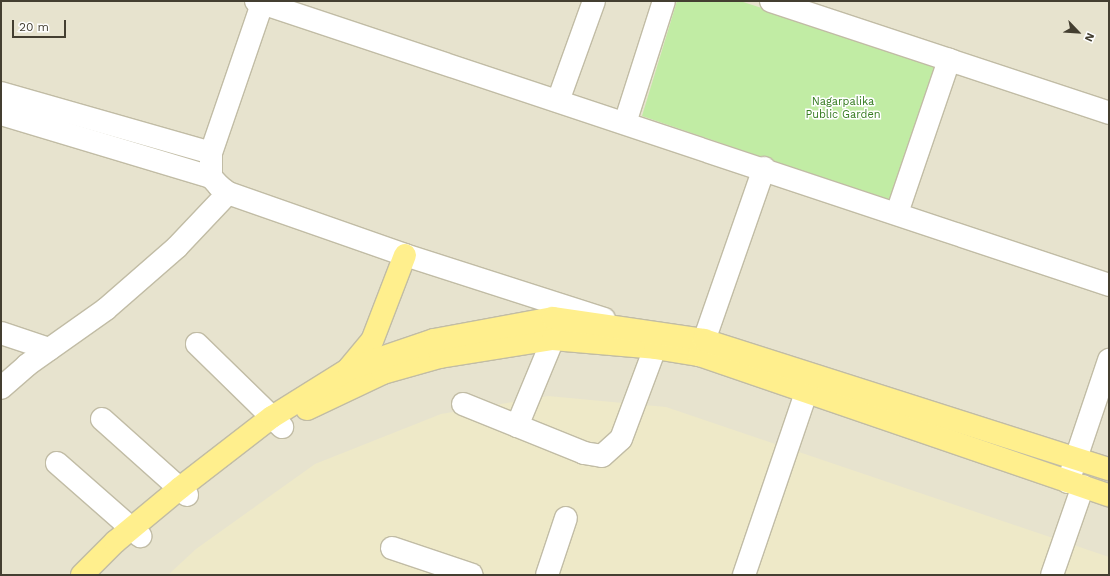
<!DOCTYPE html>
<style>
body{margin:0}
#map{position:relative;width:1110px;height:576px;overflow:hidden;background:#f3f0e0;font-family:"Work Sans",sans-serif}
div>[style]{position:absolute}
.residential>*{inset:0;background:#e7e3ce}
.education>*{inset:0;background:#eee9c8}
.green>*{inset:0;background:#c1eca4}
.roads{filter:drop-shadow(1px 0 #c1bca5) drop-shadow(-1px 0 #c1bca5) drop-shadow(0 1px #c1bca5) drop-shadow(0 -1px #c1bca5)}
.minor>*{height:22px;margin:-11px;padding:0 11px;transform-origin:11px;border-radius:11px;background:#fff}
.major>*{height:22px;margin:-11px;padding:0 11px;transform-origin:11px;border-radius:11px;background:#ffef8d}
span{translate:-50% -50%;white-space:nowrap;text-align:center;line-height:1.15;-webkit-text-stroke:3px #fff;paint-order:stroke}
.park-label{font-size:11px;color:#357b1f}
.frame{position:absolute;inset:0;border:2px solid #443f31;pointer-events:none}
.north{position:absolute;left:1058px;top:12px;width:40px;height:40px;-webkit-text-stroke:3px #fff;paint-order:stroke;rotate:115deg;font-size:11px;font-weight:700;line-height:16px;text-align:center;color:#443f31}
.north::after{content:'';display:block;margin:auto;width:14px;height:18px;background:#443f31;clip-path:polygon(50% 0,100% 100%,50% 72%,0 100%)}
.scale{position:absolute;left:12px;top:20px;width:54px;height:18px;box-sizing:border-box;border:2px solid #443f31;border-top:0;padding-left:5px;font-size:12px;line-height:14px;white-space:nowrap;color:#443f31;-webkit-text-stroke:3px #fff;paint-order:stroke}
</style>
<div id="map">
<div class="residential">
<i style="clip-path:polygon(1px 1px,1109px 1px,1109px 575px,1px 575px)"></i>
</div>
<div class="education">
<i style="clip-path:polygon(548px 396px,666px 407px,1109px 557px,1109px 575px,168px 575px,196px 549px,315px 464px,441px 414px)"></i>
</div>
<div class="green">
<i style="clip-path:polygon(677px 1px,740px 1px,937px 64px,891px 201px,642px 116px)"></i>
</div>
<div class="roads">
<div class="minor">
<i style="left:256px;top:1px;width:899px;rotate:18.41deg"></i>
<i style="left:263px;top:1px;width:161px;rotate:108.9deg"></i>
<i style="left:211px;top:153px;width:24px;rotate:90deg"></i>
<i style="left:211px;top:177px;width:12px;rotate:48deg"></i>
<i style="left:219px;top:186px;width:11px;rotate:38deg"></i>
<i style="left:228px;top:193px;width:188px;rotate:19.3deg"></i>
<i style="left:405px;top:255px;width:209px;rotate:17.8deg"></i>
<i style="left:771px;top:1px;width:356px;rotate:18.3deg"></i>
<i style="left:1px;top:93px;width:218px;rotate:15.9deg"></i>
<i style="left:558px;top:101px;width:106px;rotate:-70.2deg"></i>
<i style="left:1px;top:114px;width:219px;rotate:16.7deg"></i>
<i style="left:625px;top:123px;width:128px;rotate:-72.3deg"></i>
<i style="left:897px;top:213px;width:162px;rotate:-71.2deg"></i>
<i style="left:1px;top:333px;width:51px;rotate:18.4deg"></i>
<i style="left:197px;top:344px;width:119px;rotate:44.3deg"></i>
<i style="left:699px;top:355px;width:198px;rotate:-70.8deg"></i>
<i style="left:1px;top:388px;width:35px;rotate:-41deg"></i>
<i style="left:27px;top:365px;width:97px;rotate:-35.3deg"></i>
<i style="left:106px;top:309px;width:94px;rotate:-41.1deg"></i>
<i style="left:177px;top:247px;width:74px;rotate:-46.6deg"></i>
<i style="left:463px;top:404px;width:131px;rotate:22deg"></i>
<i style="left:584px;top:453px;width:18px;rotate:9deg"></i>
<i style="left:602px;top:456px;width:25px;rotate:-42deg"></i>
<i style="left:621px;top:439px;width:97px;rotate:-69.5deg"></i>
<i style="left:102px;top:419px;width:114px;rotate:41.8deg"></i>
<i style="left:517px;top:426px;width:94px;rotate:-67.5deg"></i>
<i style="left:57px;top:463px;width:111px;rotate:41.3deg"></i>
<i style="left:1068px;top:482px;width:129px;rotate:-71.4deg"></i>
<i style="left:392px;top:548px;width:84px;rotate:18.6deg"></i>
<i style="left:547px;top:575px;width:60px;rotate:-71.6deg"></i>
<i style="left:744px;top:575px;width:192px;rotate:-71.2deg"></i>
<i style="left:1052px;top:575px;width:94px;rotate:-70.8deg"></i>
</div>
<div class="major">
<i style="left:349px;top:368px;width:35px;rotate:-50deg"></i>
<i style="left:372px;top:341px;width:92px;rotate:-69deg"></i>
<i style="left:307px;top:409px;width:84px;rotate:-25.3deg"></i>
<i style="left:383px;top:373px;width:59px;rotate:-15.7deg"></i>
<i style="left:440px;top:357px;width:114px;rotate:-9.1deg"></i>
<i style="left:553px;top:339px;width:102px;rotate:5deg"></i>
<i style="left:655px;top:348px;width:45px;rotate:9deg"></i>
<i style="left:699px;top:355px;width:433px;rotate:18.9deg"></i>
<i style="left:82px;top:575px;width:47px;rotate:-45deg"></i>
<i style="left:115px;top:542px;width:85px;rotate:-39.7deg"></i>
<i style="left:180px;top:488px;width:116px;rotate:-37.7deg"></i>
<i style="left:272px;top:417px;width:91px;rotate:-31.9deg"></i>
<i style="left:349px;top:369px;width:90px;rotate:-18.8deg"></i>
<i style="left:434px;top:340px;width:121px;rotate:-10.5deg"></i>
<i style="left:553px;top:318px;width:153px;rotate:8.3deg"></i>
<i style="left:704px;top:340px;width:425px;rotate:17.7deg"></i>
</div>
</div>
<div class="park-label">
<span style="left:843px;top:109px">Nagarpalika<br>Public Garden</span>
</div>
<div class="frame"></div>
<div class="north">N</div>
<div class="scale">20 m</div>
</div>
